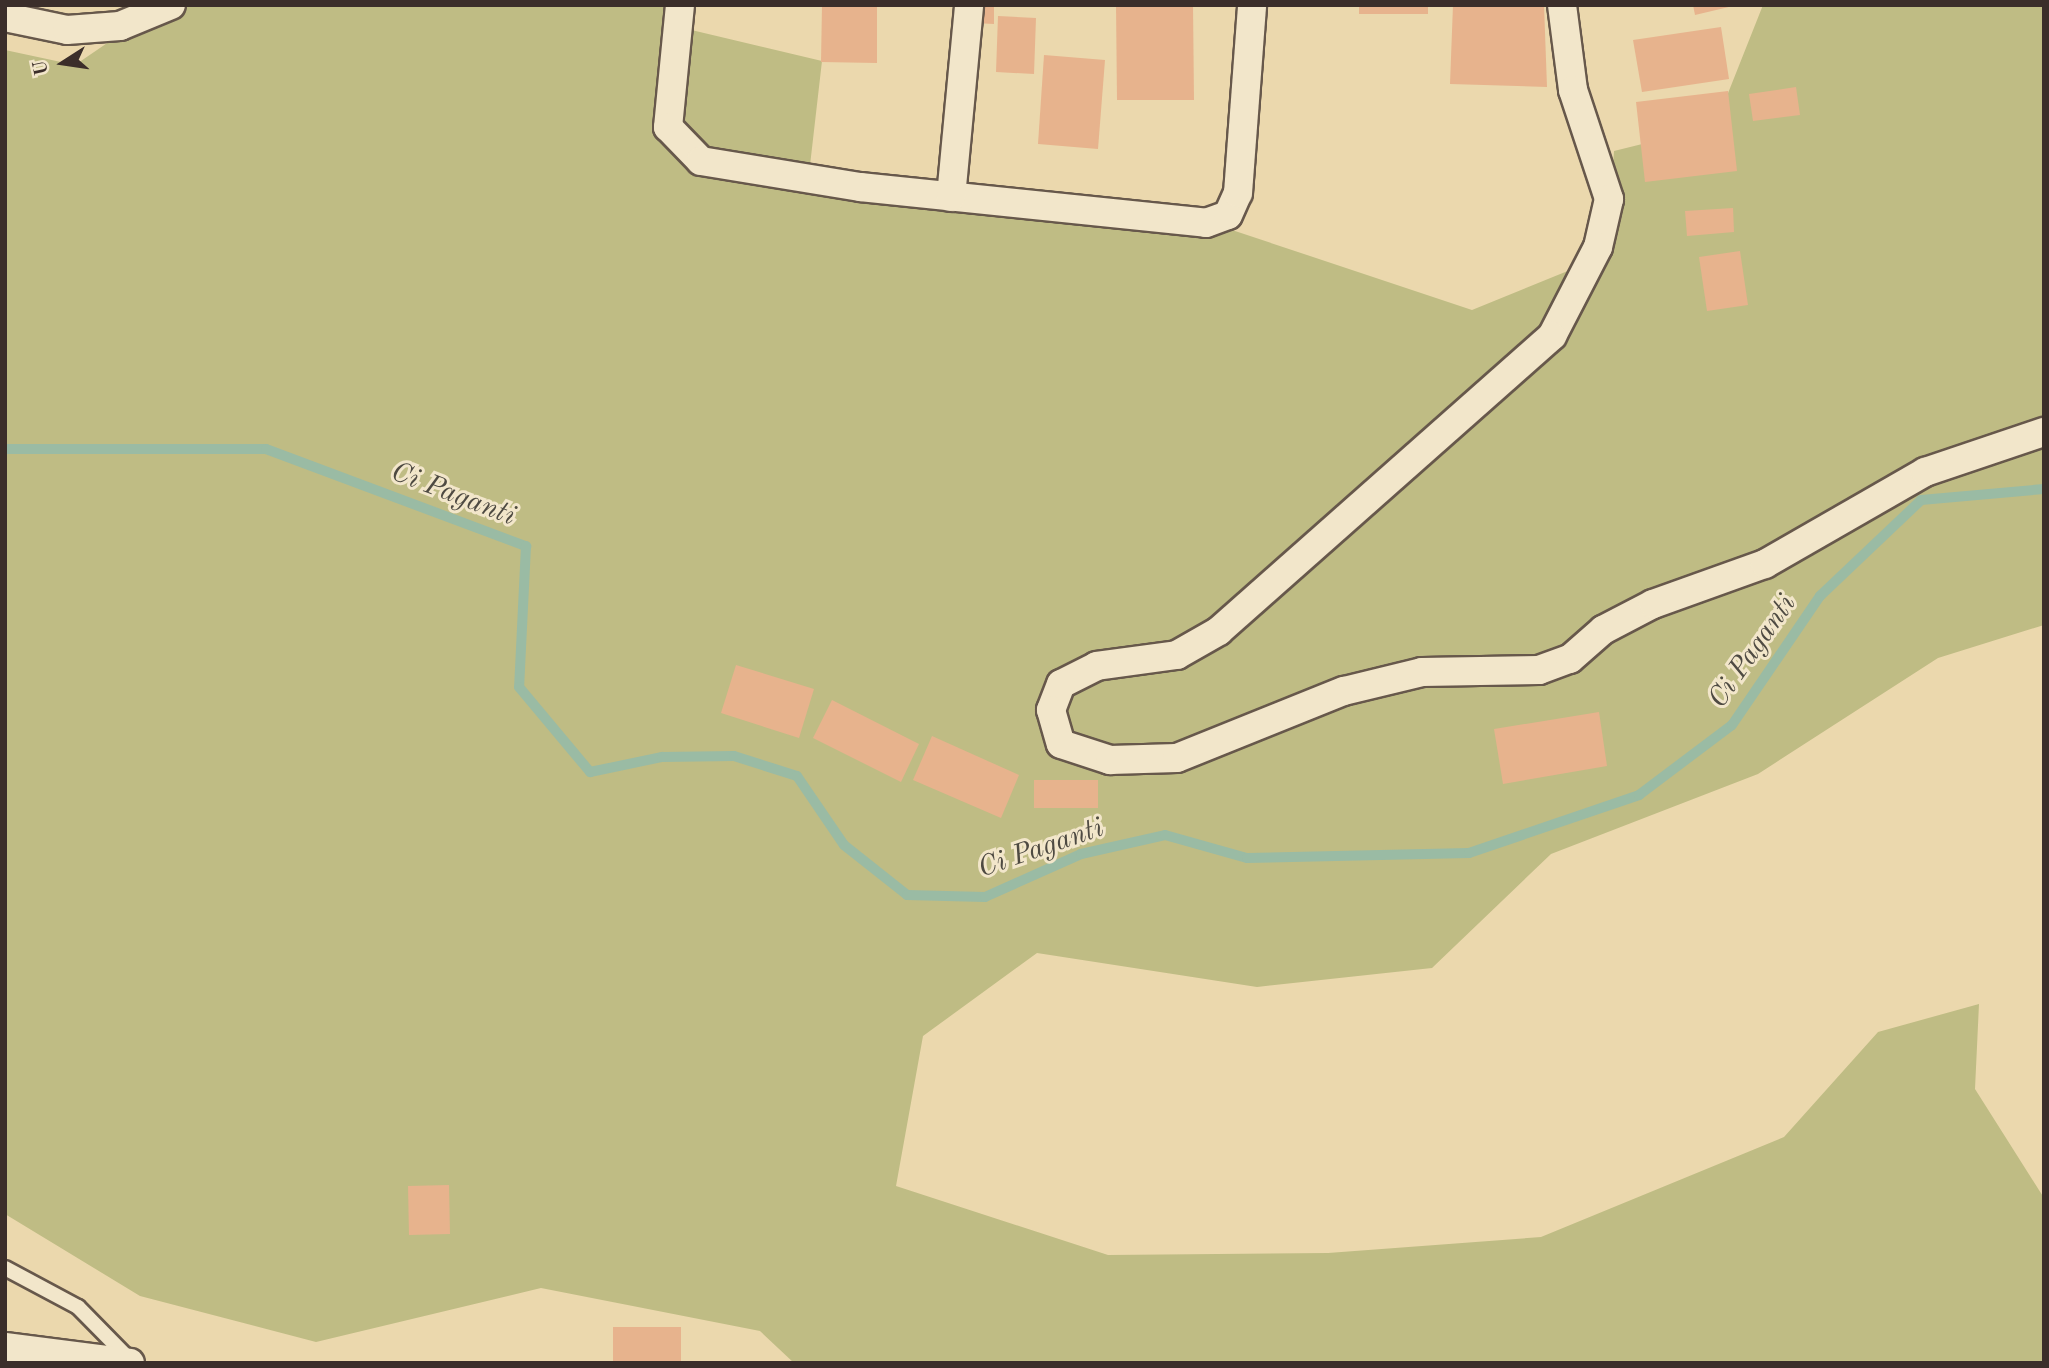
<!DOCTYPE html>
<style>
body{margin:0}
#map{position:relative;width:2049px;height:1368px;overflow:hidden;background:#ebd8ad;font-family:"Old Standard TT",serif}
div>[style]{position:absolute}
.green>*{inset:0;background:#bfbc84}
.stream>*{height:10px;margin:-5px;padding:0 5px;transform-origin:5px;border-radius:5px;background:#9abba4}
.building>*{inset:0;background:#e7b38d}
.roads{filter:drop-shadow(2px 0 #67584b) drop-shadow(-2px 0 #67584b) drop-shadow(0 2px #67584b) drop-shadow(0 -2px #67584b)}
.lane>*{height:14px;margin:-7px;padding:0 7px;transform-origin:7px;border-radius:7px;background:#f2e6ca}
.street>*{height:28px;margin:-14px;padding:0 14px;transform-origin:14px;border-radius:14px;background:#f2e6ca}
span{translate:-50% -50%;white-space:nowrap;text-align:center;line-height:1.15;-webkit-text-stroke:6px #f2e6ca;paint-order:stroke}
.water-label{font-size:28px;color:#4e4a42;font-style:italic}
.frame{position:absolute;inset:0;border:7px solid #3b2e2a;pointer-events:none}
.north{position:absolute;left:28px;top:28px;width:70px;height:70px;-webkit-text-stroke:5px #f2e6ca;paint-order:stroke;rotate:258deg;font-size:19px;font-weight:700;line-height:28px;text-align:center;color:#3b2e2a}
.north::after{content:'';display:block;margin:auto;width:24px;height:32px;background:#3b2e2a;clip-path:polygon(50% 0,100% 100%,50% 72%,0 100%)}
</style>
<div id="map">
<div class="green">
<i style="clip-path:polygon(163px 5px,685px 5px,683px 28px,822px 61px,809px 174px,1235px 231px,1472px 310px,1607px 255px,1614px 151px,1715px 126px,1763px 5px,2044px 5px,2044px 625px,1938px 658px,1758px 774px,1551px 854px,1432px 968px,1257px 987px,1037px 953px,923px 1036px,896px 1186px,1108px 1255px,1328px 1253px,1541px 1237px,1784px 1137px,1878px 1032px,1979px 1004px,1975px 1089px,2044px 1198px,2044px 1363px,794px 1363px,760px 1331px,541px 1288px,316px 1342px,140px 1296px,5px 1214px,5px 50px,75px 65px)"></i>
</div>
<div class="stream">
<i style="left:5px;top:449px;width:261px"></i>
<i style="left:266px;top:449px;width:278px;rotate:20.5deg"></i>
<i style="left:526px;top:546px;width:141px;rotate:92.8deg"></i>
<i style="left:519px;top:687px;width:111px;rotate:50.1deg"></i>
<i style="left:590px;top:772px;width:74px;rotate:-11.8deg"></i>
<i style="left:662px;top:757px;width:72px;rotate:-0.8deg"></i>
<i style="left:734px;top:756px;width:66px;rotate:17.6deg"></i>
<i style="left:797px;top:776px;width:83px;rotate:55.7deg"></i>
<i style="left:844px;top:845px;width:80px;rotate:38.4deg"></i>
<i style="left:907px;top:895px;width:78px;rotate:1.5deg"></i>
<i style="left:985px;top:897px;width:105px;rotate:-24.1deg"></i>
<i style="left:1081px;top:854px;width:86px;rotate:-12.7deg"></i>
<i style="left:1165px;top:835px;width:85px;rotate:15.7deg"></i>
<i style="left:1247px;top:858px;width:222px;rotate:-1.3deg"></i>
<i style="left:1469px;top:853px;width:180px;rotate:-18.8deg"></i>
<i style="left:1639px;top:795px;width:116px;rotate:-37deg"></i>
<i style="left:1732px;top:725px;width:156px;rotate:-55.7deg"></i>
<i style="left:1820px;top:596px;width:139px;rotate:-43.5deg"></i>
<i style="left:1921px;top:500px;width:123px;rotate:-5.1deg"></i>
</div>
<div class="building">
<i style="clip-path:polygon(822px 5px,877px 5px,877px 63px,821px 62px)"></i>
<i style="clip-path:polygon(974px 5px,994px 5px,994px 24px,974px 23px)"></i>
<i style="clip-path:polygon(1116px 5px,1193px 5px,1194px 100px,1117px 100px)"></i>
<i style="clip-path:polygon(1359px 5px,1428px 5px,1428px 14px,1359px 14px)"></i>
<i style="clip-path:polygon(1453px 5px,1544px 5px,1547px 87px,1450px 84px)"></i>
<i style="clip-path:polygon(1693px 5px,1733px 5px,1733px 6px,1695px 15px)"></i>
<i style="clip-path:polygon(998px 16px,1036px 18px,1034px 74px,996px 72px)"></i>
<i style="clip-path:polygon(1721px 27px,1729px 79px,1642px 92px,1633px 40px)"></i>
<i style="clip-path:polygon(1044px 55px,1105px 60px,1098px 149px,1038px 144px)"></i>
<i style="clip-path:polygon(1796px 87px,1800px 115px,1753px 121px,1749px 94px)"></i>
<i style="clip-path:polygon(1728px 91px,1737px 171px,1645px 182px,1636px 102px)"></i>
<i style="clip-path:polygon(1733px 208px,1734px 232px,1687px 236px,1685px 211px)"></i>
<i style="clip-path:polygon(1740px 251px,1748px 305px,1707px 311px,1699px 257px)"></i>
<i style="clip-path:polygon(736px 665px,814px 689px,799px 738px,721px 713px)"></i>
<i style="clip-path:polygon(832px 700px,919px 744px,901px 782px,813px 738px)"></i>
<i style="clip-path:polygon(1599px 712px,1607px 766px,1503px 784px,1494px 729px)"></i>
<i style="clip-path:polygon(932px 736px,1019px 775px,1001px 818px,913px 780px)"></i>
<i style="clip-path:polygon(1034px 780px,1098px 780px,1098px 808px,1034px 808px)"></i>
<i style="clip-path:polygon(449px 1185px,450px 1234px,409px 1235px,408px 1186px)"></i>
<i style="clip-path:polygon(613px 1327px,681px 1327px,681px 1363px,613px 1363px)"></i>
</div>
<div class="roads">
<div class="lane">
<i style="left:5px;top:1268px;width:83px;rotate:28.1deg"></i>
<i style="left:78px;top:1307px;width:77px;rotate:45.5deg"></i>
</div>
<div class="street">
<i style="left:680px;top:5px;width:123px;rotate:95.6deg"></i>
<i style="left:668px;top:127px;width:47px;rotate:45.9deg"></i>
<i style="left:701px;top:161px;width:161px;rotate:9.3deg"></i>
<i style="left:860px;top:187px;width:348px;rotate:5.9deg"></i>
<i style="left:1206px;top:223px;width:23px;rotate:-20deg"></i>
<i style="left:1228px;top:215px;width:24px;rotate:-66deg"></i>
<i style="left:1238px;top:193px;width:189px;rotate:-85.7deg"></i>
<i style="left:1562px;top:5px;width:86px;rotate:82.6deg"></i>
<i style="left:1573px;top:90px;width:115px;rotate:71.7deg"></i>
<i style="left:1609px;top:199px;width:49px;rotate:102.9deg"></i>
<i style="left:1598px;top:247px;width:100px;rotate:117.3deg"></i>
<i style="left:1552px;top:336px;width:445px;rotate:138.5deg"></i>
<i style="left:1219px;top:631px;width:48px;rotate:150.3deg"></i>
<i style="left:1177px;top:655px;width:81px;rotate:172.2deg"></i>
<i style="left:1097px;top:666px;width:40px;rotate:153.4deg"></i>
<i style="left:1061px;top:684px;width:28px;rotate:111deg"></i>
<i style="left:1051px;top:710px;width:35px;rotate:74deg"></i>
<i style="left:1061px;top:744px;width:52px;rotate:18.1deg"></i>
<i style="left:1110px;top:760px;width:67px;rotate:-1.7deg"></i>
<i style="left:1177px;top:758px;width:180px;rotate:-21.9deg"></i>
<i style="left:1344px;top:691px;width:80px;rotate:-13.7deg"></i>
<i style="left:1422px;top:672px;width:117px;rotate:-1deg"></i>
<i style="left:1539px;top:670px;width:33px;rotate:-20deg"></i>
<i style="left:1570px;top:659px;width:44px;rotate:-41.3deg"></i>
<i style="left:1603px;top:630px;width:56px;rotate:-27.5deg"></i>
<i style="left:1653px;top:604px;width:119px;rotate:-19.7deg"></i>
<i style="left:1765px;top:564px;width:185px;rotate:-29.9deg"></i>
<i style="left:1925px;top:472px;width:126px;rotate:-18.6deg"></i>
<i style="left:5px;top:17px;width:63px;rotate:11.8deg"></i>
<i style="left:67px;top:30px;width:53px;rotate:-4.3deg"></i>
<i style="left:120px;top:26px;width:55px;rotate:-22.4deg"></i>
<i style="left:951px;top:197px;width:193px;rotate:-84.6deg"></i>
<i style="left:5px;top:1347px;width:126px;rotate:7.3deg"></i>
</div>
</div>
<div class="water-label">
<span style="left:453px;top:495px;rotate:21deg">Ci Paganti</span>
<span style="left:1753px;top:652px;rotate:-55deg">Ci Paganti</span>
<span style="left:1041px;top:849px;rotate:-19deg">Ci Paganti</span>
</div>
<div class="frame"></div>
<div class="north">U</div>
</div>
